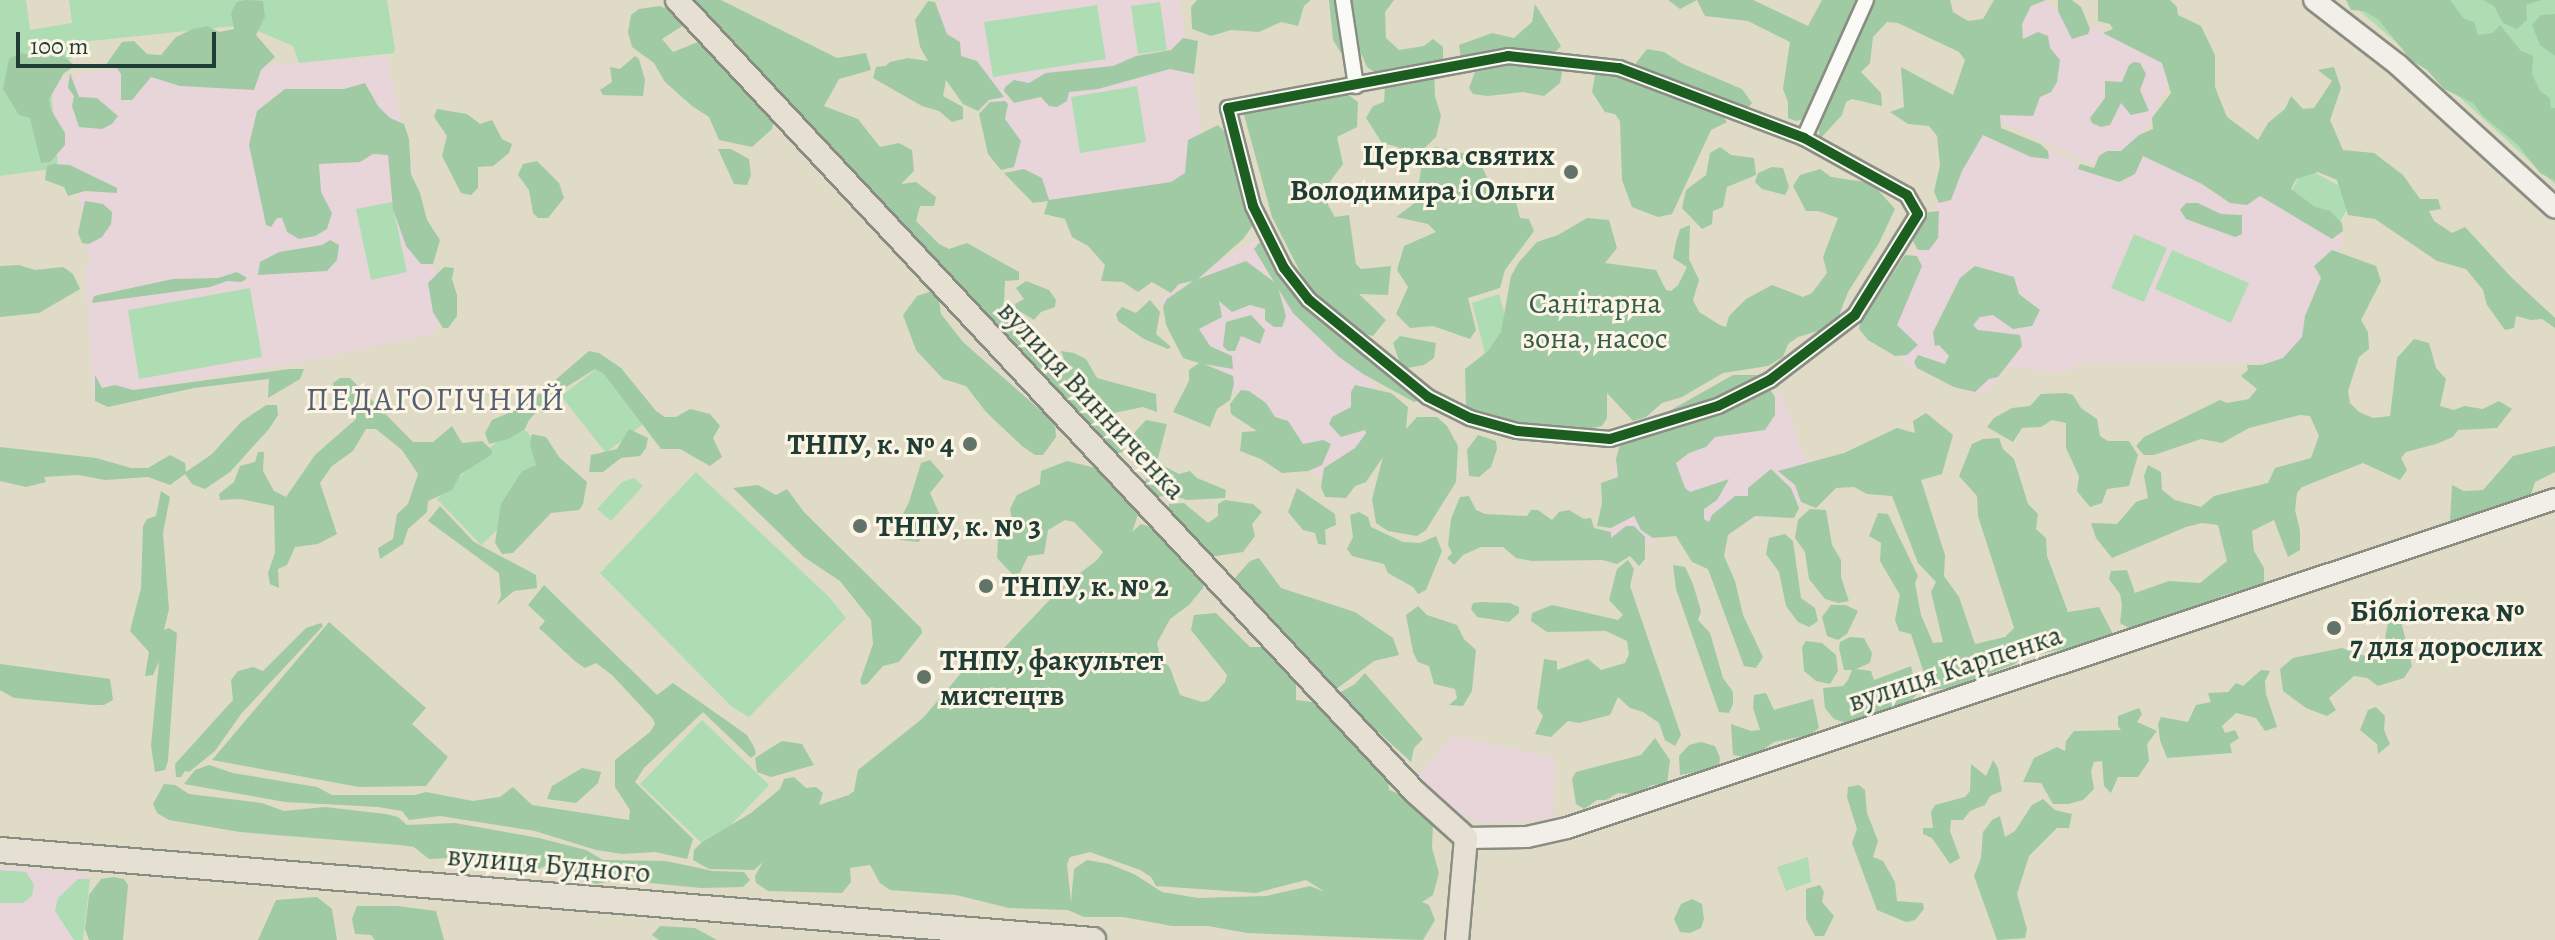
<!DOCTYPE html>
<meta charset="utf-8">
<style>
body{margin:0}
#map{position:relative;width:2555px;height:940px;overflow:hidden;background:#dfdbc7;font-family:Alegreya,serif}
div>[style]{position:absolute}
.built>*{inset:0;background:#e8d5d9}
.green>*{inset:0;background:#aeddb3}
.forest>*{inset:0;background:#a0caa4}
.roads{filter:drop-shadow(2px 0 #8a8d82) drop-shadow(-2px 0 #8a8d82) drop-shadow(0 2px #8a8d82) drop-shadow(0 -2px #8a8d82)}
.street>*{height:14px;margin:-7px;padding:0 7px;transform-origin:7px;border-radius:7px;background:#fafaf7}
.secondary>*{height:20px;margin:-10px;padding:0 10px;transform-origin:10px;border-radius:10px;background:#f2efe8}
.primary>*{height:22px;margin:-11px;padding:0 11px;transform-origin:11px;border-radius:11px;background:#e5e0d2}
.highway>*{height:24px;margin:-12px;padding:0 12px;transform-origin:12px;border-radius:12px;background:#e5e0d2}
.cycleway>*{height:10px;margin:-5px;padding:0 5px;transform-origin:5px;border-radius:5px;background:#1b5e20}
.dots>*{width:22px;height:22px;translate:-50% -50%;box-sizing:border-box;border:4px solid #fcf5e5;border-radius:50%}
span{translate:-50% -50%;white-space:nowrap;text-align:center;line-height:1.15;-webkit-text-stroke:6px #fcf5e5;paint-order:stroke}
.poi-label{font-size:30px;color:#1f3d34;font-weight:700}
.right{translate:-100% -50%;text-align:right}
.left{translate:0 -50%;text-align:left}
.park-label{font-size:30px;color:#345d4a}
.street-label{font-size:30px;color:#1f3d34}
.neighbourhood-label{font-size:32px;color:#545f70;letter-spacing:2px}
.scale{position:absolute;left:16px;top:32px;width:200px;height:36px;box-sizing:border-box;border:4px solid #1f3d34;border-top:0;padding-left:10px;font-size:24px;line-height:28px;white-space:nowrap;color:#1f3d34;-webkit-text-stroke:6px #fcf5e5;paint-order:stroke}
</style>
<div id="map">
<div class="built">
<i style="clip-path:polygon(951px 0,1179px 0,1218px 221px,1085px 238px,1008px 164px,1006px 142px,967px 91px,929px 20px,940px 2px)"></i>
<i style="clip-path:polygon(2023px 0,2043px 0,2175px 69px,2123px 179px,1971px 108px)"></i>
<i style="clip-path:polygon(244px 49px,267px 65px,387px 56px,445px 317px,432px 334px,308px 361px,94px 397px,84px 266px,90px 265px,75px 174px,50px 177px,46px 98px,63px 77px)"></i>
<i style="clip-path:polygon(1978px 116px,2124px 185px,2145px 141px,2344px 236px,2301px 363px,2078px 363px,2075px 369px,2054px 373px,2015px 366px,2008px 368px,1986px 392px,1974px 394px,1909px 366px,1877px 330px)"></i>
<i style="clip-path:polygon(1256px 239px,1293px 302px,1404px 415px,1329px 487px,1214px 369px,1160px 299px)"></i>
<i style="clip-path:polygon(1781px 393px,1820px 498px,1682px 544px,1678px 533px,1637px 546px,1606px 546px,1617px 449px)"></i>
<i style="clip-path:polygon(1453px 736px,1555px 758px,1553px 818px,1485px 823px,1447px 809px,1414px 781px)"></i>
<i style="clip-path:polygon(0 866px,91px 874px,82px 940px,0 940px)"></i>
</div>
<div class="green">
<i style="clip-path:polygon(0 0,26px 0,30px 30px,72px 23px,69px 0,387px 0,395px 49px,394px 53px,299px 63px,293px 46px,244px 25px,81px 42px,51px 89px,58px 168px,0 176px)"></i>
<i style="clip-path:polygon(2347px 0,2555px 0,2555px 184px,2455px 93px)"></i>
<i style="clip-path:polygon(1160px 2px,1167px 50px,1138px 54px,1131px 6px)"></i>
<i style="clip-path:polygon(1097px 5px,1106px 59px,993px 77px,984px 22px)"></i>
<i style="clip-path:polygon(1137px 86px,1146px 142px,1080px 153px,1071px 97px)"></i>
<i style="clip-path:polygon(2304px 167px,2355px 194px,2340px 222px,2289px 196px)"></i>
<i style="clip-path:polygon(392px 202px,407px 272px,371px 280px,356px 209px)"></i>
<i style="clip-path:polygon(2134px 234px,2167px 248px,2144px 302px,2111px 288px)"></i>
<i style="clip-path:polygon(2172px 250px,2249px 283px,2231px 323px,2155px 289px)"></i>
<i style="clip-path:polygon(250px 288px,262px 357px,139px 379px,128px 310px)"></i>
<i style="clip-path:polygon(1499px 294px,1517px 358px,1488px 365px,1472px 303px)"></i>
<i style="clip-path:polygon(599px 367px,643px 424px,606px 453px,561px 396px)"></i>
<i style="clip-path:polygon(517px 422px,562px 468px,481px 545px,437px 499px)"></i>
<i style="clip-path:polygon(696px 472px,829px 597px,846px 618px,749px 717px,732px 707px,600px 573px)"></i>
<i style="clip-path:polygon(634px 478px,643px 486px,611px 521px,597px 509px,622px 482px)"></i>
<i style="clip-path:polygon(702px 720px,769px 785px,708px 849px,640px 784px)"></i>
<i style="clip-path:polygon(1808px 857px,1811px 882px,1786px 891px,1777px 867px)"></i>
<i style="clip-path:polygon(0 870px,26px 872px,34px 885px,32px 896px,23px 903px,0 903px)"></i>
<i style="clip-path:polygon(78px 879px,90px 879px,83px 940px,74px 940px,55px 911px,58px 898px)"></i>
</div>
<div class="forest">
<i style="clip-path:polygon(245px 0,263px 1px,265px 17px,256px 35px,275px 57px,261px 70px,254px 90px,180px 86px,151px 77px,132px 100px,121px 100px,121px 74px,115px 65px,105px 66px,122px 42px,134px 41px,147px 54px,161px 55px,176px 37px,193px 29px,207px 26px,219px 32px,234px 29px,231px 13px,237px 2px)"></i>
<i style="clip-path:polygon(683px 0,721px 0,837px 58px,866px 53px,871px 70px,839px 79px,824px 106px,858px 119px,880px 147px,899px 143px,912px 150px,914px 171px,901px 184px,916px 182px,936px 197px,934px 206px,920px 206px,916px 221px,939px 244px,949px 249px,967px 243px,1019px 272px,1019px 280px,1005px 281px,1004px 304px,1054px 367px,1065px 374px,1068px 371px,1061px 351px,1074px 353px,1086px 359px,1097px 378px,1156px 394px,1157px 412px,1143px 407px,1104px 415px,1124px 447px,1123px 452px,1114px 454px,887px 223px,746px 57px)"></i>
<i style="clip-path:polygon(1197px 0,1311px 0,1304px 6px,1298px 26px,1281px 22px,1259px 32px,1231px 30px,1211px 36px,1192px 29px,1191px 7px)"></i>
<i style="clip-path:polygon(1329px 0,1394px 0,1385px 12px,1386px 38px,1399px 50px,1424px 46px,1433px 39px,1443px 47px,1443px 64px,1434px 67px,1435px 96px,1441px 116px,1436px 137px,1411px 161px,1398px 147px,1382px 143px,1366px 118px,1373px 106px,1384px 102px,1386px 70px,1376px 73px,1367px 67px,1360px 51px,1349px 46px,1341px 53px,1333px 40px)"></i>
<i style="clip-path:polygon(1668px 0,1753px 0,1808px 26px,1822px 0,1950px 0,1953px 12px,1968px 21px,1983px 19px,1994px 0,2046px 0,2031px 6px,2022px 24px,2023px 39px,2038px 32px,2048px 36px,2050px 48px,2060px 60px,2057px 82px,2051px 92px,2040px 97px,2033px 116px,2000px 115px,2001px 128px,2040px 144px,2048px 151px,2049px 159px,2031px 157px,1983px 135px,1962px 171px,1951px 200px,1939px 203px,1934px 192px,1940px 165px,1937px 136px,1929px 126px,1908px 124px,1890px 112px,1904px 107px,1901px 67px,1953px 95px,1965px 60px,1959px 52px,1898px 23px,1887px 22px,1873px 37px,1870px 63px,1861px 72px,1881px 93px,1882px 106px,1852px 99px,1846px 102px,1842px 115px,1819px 140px,1819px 115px,1796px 121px,1788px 118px,1788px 102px,1783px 89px,1790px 42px,1748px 21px,1705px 16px,1697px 0,1680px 9px)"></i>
<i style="clip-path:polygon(2058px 0,2072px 0,2081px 7px,2090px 29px,2088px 34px,2072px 39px,2058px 11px)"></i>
<i style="clip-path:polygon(2098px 0,2170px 0,2177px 7px,2178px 15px,2201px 26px,2215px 55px,2215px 87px,2227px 117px,2258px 140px,2268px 123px,2285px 109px,2291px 96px,2303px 109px,2314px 108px,2332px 81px,2318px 70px,2334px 67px,2341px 88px,2330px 120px,2343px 150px,2374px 153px,2403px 175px,2420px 199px,2438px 199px,2441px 209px,2429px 211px,2434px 221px,2452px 233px,2465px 227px,2511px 277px,2555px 318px,2555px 328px,2542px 319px,2531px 320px,2516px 316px,2514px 328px,2505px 330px,2487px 305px,2483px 290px,2466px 269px,2437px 261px,2375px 219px,2348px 215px,2337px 180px,2318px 172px,2296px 179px,2291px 189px,2315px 207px,2330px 211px,2342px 223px,2343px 231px,2332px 239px,2260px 196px,2247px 205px,2230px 203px,2202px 184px,2143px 156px,2135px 174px,2119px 182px,2078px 169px,2080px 164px,2094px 168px,2099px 156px,2107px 151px,2121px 151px,2139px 135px,2153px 129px,2152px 118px,2171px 93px,2162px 63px,2103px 33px,2113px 29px,2110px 24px,2098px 21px)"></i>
<i style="clip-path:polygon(2346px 0,2450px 0,2464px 19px,2474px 22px,2478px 35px,2493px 33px,2500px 25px,2521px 51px,2533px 56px,2532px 74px,2540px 91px,2550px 98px,2551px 109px,2555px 108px,2555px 181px,2540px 173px,2518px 145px,2483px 116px,2473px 103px,2444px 89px,2427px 70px,2411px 60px,2378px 19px,2364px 11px,2351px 10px)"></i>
<i style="clip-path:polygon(2483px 0,2541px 0,2526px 5px,2527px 20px,2517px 29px,2503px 23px,2494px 6px)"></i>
<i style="clip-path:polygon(928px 1px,935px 2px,947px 34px,960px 42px,961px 56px,977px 61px,1004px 97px,989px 100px,978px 111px,963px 104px,946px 80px,943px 96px,963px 107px,963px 119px,952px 122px,939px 111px,922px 106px,873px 78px,876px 67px,885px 66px,890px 62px,908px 58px,928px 61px,920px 47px,915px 20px)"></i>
<i style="clip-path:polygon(1535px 4px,1561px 46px,1555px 52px,1505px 50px,1461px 58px,1459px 45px,1484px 36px,1492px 33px,1514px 38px,1532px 22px)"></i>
<i style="clip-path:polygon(660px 6px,681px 15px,687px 23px,662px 39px,673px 52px,698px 42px,708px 46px,774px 119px,772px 129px,752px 147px,719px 140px,709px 117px,692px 106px,665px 82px,654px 63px,632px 47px,628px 32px,631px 15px,639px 9px)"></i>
<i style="clip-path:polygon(2555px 14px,2555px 56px,2540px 45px,2532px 25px,2541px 15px)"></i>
<i style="clip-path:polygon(1183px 38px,1198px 41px,1194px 74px,1170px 69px,1098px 89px,1069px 92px,1067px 101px,1057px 107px,1049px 106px,1041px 97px,1014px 103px,1004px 91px,1005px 87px,1014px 80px,1029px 83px,1046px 73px,1113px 66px,1136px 56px,1171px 50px)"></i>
<i style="clip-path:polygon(1647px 49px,1664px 52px,1683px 64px,1742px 89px,1752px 103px,1746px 110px,1641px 72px,1636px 63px)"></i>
<i style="clip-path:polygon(20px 53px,45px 58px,61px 54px,75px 66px,64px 73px,49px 99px,51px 110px,65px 133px,65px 145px,50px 162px,41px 163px,30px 118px,19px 115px,3px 89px,9px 59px)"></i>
<i style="clip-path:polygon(635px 56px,639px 59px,645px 80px,643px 96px,603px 95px,600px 90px,612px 82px,610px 67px,620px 69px)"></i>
<i style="clip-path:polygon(2134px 62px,2140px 63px,2146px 74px,2140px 90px,2149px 111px,2131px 115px,2121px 103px,2110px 125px,2101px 127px,2092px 123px,2090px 118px,2105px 98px,2105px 81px,2122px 82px,2129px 65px)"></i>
<i style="clip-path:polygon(1521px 63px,1563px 67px,1560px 83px,1544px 96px,1523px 92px,1488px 96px,1473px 94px,1469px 88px,1475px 72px)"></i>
<i style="clip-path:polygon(1596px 69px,1649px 83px,1663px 95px,1719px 111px,1727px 122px,1711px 130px,1672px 214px,1658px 217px,1632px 207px,1622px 180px,1620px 121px,1615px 114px,1605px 112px,1592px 92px)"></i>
<i style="clip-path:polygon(70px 73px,79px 97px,97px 98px,118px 116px,112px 124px,102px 129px,79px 127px,72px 106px,74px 96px,68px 88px)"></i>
<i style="clip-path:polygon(365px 83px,378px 106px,390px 118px,404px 124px,409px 139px,411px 174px,420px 193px,427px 220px,440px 240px,433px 264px,421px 264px,406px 246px,393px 209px,388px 155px,373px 154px,360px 162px,319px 164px,321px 192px,332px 213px,327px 229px,315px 236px,299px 239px,287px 232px,282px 218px,277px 218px,271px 227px,266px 225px,249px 145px,257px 111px,285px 89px,344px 89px)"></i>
<i style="clip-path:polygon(1346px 93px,1358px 102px,1357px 127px,1337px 137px,1343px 164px,1329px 183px,1328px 205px,1335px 217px,1349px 215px,1356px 264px,1361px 269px,1391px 266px,1388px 295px,1359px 294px,1386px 320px,1373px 336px,1360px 333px,1307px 285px,1272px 217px,1242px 107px)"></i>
<i style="clip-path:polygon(1005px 101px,1008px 104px,1005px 119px,1021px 141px,1014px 167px,1001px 170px,988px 154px,979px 114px,990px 102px)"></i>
<i style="clip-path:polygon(437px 109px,467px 114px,480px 124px,492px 120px,502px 139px,512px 144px,509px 153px,493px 166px,478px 167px,478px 188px,471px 195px,461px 193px,442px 156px,447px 136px,434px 117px)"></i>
<i style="clip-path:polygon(1218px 125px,1229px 136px,1255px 222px,1244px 238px,1198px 279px,1246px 261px,1277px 284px,1286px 316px,1282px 327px,1274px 327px,1265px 320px,1265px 309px,1250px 305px,1232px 312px,1219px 301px,1222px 317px,1199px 329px,1210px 346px,1232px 356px,1233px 369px,1204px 364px,1233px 376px,1234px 384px,1230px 400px,1217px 409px,1210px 427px,1173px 412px,1189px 381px,1189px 370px,1199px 363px,1183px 358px,1166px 325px,1163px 306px,1167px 299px,1193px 281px,1179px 284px,1171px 293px,1152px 282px,1138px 292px,1123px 282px,1101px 281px,1105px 265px,1088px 246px,1072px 237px,1065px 219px,1044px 214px,1048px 201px,1033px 203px,1004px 173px,1024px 169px,1042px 178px,1049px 200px,1171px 182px,1185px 173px,1188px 140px)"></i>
<i style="clip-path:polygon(1436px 147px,1477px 156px,1493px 190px,1516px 202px,1520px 218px,1529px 219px,1534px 231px,1505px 270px,1500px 288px,1468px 298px,1476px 330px,1470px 339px,1433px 326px,1410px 328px,1396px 314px,1408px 287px,1397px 270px,1404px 246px,1436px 232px,1428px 224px,1396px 217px,1416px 202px,1423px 156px)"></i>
<i style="clip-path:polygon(1720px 147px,1731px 155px,1754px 158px,1756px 175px,1727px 187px,1723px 207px,1713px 211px,1712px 224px,1702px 229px,1682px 208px,1686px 190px,1706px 175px,1710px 153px)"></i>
<i style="clip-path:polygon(718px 149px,731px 149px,749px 159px,751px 175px,747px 185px,734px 184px)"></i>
<i style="clip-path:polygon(537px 161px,559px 183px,564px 198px,548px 218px,538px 218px,533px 213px,529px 190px,518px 175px,523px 164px)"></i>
<i style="clip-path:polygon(54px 164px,70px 165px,117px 188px,117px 193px,85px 191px,68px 196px,64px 187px,45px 180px,47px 166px)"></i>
<i style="clip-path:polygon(1772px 167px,1783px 168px,1789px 187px,1785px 195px,1762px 189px,1755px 182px,1758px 173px)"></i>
<i style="clip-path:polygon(1820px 169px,1831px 177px,1872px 183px,1895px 209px,1879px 243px,1848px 292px,1835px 326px,1798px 337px,1788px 344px,1783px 357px,1768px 366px,1723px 373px,1682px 397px,1662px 403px,1646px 417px,1633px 421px,1607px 393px,1607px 418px,1602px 426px,1586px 429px,1563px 431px,1475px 418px,1466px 407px,1465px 369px,1488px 351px,1501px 332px,1511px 276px,1519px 262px,1537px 242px,1558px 235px,1587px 218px,1609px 220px,1617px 248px,1605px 263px,1656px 270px,1666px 290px,1671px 291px,1678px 285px,1687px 267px,1673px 258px,1676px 242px,1680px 229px,1690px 225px,1689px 259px,1699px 280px,1693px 300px,1699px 312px,1720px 325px,1726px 327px,1729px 316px,1746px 299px,1772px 285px,1803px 297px,1812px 293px,1827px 273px,1823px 257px,1838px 218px,1818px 211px,1806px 211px,1793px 186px,1800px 175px)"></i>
<i style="clip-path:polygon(85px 201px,103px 204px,112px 212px,111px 224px,102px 237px,89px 244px,82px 243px,78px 233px)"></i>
<i style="clip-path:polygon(2186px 203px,2198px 203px,2221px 214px,2242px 215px,2242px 234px,2235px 237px,2186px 219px,2180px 210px)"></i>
<i style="clip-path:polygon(1939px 211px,1938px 238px,1929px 250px,1918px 250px,1913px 241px,1921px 213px)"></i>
<i style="clip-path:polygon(330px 240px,339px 245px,337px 260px,327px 271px,258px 275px,260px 262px,279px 252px,322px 245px)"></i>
<i style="clip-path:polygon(1266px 242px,1304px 300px,1374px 363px,1414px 390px,1420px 400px,1414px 402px,1363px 374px,1339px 357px,1293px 313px,1254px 249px,1259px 243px)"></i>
<i style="clip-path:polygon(2332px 250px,2376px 266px,2381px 281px,2361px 320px,2368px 332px,2369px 349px,2359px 357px,2348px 391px,2350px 403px,2359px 412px,2373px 418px,2390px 416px,2397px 358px,2414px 339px,2429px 343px,2436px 368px,2446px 379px,2440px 406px,2454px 410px,2464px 406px,2483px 409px,2499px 401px,2512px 409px,2497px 428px,2458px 430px,2453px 437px,2436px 444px,2406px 452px,2401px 458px,2407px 470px,2400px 480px,2363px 463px,2302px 487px,2297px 493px,2295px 510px,2300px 531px,2300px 550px,2288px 557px,2274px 520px,2252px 531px,2254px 551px,2264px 568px,2264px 584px,2224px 595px,2168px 621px,2129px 628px,2120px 623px,2122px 605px,2120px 594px,2109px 579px,2111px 571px,2127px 570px,2135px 593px,2169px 581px,2200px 583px,2227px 561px,2218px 525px,2202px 523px,2186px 527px,2112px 558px,2096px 538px,2091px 523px,2117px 524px,2136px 502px,2148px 498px,2144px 476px,2148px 465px,2161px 472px,2162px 490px,2175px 500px,2201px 507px,2214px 496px,2268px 483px,2275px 468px,2311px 458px,2319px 436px,2310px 416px,2300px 415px,2249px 428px,2222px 443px,2201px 439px,2154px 455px,2144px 455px,2136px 446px,2144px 437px,2220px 400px,2227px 403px,2249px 399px,2257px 389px,2241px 376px,2248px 370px,2247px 365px,2262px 365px,2283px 358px,2302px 337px,2305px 316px,2321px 278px,2314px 266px)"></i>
<i style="clip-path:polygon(1905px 255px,1917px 256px,1922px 266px,1897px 325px,1918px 345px,1907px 355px,1895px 356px,1868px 340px,1859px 329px,1862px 312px,1871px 307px)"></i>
<i style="clip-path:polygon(19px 265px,35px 270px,63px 267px,73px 274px,80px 289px,39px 313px,0 317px,0 266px)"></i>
<i style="clip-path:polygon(1975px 266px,2014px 277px,2019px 294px,2040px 310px,2032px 326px,2013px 329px,1993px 315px,1980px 317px,1973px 325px,1978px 330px,2020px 335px,2022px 346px,1998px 377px,1989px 379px,1975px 392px,1954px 387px,1917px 368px,1914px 362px,1918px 355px,1945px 364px,1949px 356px,1939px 345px,1935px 346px,1933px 332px,1960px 278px)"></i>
<i style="clip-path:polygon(444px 267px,454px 268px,452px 279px,457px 295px,457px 316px,448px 328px,443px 328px,433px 312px,428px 283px)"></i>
<i style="clip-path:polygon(237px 272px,247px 278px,242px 282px,227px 281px,210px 287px,92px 303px,94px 296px,173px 279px,218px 278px)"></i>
<i style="clip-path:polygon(1026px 281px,1049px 290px,1056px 300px,1055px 307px,1041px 312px,1034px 320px,1016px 309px,1015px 304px,1024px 299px,1016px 288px)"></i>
<i style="clip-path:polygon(932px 291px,938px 293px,941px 314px,963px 342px,1055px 423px,1056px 437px,1043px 455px,1035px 455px,1022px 446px,986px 412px,966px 386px,943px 379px,916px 350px,903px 315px,917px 296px)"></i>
<i style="clip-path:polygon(1150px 300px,1160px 312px,1156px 334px,1171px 347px,1168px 349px,1144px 339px,1118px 321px,1116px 314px,1122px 307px,1136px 313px)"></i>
<i style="clip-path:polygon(1251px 315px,1265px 330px,1260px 344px,1241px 336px,1235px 351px,1228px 351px,1223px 346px,1226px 322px)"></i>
<i style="clip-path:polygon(1400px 336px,1436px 343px,1434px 358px,1424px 365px,1402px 369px,1393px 343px)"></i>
<i style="clip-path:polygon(589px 351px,599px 353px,621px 368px,656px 411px,665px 417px,676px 417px,690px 409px,710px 414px,720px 426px,713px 438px,722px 457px,710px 466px,680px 449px,661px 449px,604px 374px,595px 369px,552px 396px,529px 420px,525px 429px,508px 439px,489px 444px,485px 433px,492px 420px,525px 406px)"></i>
<i style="clip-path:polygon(290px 369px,304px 369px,300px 379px,268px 398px,269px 379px,194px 388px,108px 407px,95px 401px,95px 375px,102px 388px,115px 385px,133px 390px)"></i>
<i style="clip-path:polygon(1733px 375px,1760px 375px,1775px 397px,1775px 415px,1765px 430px,1715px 437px,1706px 447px,1689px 453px,1676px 463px,1685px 488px,1690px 492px,1729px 479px,1717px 500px,1704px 509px,1704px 519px,1709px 522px,1712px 515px,1735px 496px,1748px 496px,1748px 488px,1771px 469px,1791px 488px,1799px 508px,1794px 518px,1755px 516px,1728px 535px,1724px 556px,1735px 581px,1743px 615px,1763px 657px,1756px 668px,1744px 666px,1708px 569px,1692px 562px,1676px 536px,1653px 538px,1641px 530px,1634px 516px,1611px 528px,1597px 526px,1602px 503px,1601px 483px,1618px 477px,1616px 459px,1620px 444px,1643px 439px,1648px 423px)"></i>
<i style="clip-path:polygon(340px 378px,350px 378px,413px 442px,433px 442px,452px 426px,462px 443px,482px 441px,492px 450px,491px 455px,461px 474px,452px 490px,428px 501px,427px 512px,408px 529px,403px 544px,380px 559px,378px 548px,393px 539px,397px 514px,408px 504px,418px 474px,402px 450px,376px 429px,366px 429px,353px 451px,332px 466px,320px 483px,337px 534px,318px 544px,295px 547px,287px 565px,278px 569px,279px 588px,270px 584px,268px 573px,275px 553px,274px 506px,241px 499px,220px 500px,219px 494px,234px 482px,240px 466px,255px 462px,258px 452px,264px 452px,263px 471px,274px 491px,286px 497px,315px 455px,356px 419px,354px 408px,334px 388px,333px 383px)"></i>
<i style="clip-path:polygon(1355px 385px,1391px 393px,1408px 407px,1406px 429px,1417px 417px,1437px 417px,1447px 426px,1458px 446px,1456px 482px,1426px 530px,1417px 536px,1388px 531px,1376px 523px,1372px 499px,1383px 457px,1366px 482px,1355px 486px,1346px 498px,1325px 497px,1321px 487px,1324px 468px,1355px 448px,1366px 433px,1365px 430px,1341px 437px,1329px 424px,1332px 417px,1351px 407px,1351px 392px)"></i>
<i style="clip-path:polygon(1241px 390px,1249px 391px,1266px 403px,1275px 417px,1288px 421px,1303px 444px,1323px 440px,1331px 444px,1322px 465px,1308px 471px,1282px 473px,1261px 459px,1240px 451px,1242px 432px,1257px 431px,1231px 414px,1230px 404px)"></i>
<i style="clip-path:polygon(2066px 393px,2073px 395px,2081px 408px,2097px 419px,2100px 436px,2108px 441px,2129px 441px,2138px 455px,2129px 486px,2107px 489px,2102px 503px,2090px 507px,2077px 491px,2079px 476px,2066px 448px,2066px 423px,2052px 420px,2041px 427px,2022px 428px,2013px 442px,1987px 427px,1994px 418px,2012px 408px,2030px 406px,2041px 394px)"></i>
<i style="clip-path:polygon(266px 405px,277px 405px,278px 415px,269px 429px,230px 472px,205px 489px,192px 484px,185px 474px,170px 485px,148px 477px,105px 480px,78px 475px,44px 477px,46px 482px,26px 487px,0 481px,0 447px,96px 458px,131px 468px,148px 468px,170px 455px,185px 463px,186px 472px,212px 454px,241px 422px)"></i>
<i style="clip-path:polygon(1926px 413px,1953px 435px,1942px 474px,1921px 480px,1945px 555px,1944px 576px,1959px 597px,1975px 644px,2005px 637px,2014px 628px,1978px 516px,1977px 496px,1959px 476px,1972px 444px,1983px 439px,1999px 438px,2003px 449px,2014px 459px,2028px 504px,2038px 514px,2036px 529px,2046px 538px,2047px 556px,2068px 612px,2099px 607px,2113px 634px,2099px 642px,2039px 654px,2033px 639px,2025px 639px,2019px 661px,2013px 665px,1949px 688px,1933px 690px,1924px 673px,1911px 634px,1899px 631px,1895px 620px,1900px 595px,1880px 561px,1881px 543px,1869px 536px,1878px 513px,1888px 514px,1918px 576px,1915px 583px,1921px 615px,1933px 643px,1943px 642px,1931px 592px,1936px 582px,1918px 563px,1892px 496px,1867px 494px,1854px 487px,1836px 488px,1816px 508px,1801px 502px,1795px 485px,1778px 471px,1844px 453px,1897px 428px,1915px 433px,1913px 421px)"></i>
<i style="clip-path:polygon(1146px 420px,1167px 424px,1158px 458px,1149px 465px,1141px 464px,1130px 451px,1135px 432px)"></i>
<i style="clip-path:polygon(629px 429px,648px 438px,646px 448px,640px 456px,621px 458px,603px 472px,589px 472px,591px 455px,617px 449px)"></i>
<i style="clip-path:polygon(532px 434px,546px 437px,559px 457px,587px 482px,583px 504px,579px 510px,551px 513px,513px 553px,502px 554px,495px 543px,501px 504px,522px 471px,536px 465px,530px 445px)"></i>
<i style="clip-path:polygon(1478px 435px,1496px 441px,1497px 449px,1491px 467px,1479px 477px,1469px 476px,1467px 450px)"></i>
<i style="clip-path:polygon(2555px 446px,2555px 472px,2535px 482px,2529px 501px,2454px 530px,2450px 521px,2452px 485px,2464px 491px,2483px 490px,2513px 456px)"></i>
<i style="clip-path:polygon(930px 460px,944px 476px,930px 493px,944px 524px,944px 534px,941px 539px,936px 539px,924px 524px,919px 542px,900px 540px,897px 526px,909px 502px,921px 463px)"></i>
<i style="clip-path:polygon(evenodd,1067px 461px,1100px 469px,1136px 507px,1139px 512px,1132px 532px,1141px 524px,1150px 527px,1180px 552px,1204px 581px,1203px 588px,1189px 605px,1170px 619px,1157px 643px,1160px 657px,1170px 668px,1180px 695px,1202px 702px,1209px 700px,1225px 682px,1227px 675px,1191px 630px,1194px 615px,1216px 613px,1250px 647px,1268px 647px,1296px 677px,1296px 700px,1312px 702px,1320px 697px,1387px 767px,1389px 790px,1412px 798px,1433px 823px,1432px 848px,1439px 873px,1433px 895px,1422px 902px,1429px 905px,1435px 920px,1423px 940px,1247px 933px,1208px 926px,1172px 926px,1123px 917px,1084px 917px,1068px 910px,1009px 908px,956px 895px,890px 890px,880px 883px,870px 865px,850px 868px,851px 882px,842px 893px,768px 891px,756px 883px,755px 876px,763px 862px,754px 870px,709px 869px,693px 860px,694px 850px,701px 843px,751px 813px,780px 789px,784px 779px,794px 777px,806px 788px,816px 787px,823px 793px,819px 805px,849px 795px,854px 791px,858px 770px,923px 718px,968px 665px,1003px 649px,1062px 587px,1097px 560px,1103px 552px,1074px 522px,1065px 520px,1048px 530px,1044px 554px,1028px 556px,1017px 579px,997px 558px,998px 539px,1014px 529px,1010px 509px,1017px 495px,1040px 484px,1041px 471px,1067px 461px,1090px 852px,1140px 870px,1151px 877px,1156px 886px,1256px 893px,1306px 880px,1325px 892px,1310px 886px,1266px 896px,1198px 898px,1162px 892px,1134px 874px,1109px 864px,1087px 860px,1074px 869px,1071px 902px,1067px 864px,1070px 857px,1090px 852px)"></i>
<i style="clip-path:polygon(1160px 464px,1179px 474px,1190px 471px,1197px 478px,1226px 490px,1225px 498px,1187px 500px,1172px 495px,1148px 498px,1142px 484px)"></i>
<i style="clip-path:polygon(758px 485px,776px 495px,787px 489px,804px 512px,921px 628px,922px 633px,899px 662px,883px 666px,867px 684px,862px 685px,860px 681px,873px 644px,871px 620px,840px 581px,804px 557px,733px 488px)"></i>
<i style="clip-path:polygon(1297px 488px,1335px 514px,1336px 525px,1325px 530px,1326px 545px,1318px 544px,1315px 533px,1303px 530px,1288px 512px)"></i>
<i style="clip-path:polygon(161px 491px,170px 497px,163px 533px,169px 609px,164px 630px,169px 628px,177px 633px,168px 761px,165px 770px,155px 772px,151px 746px,159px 662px,153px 675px,145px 676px,149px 652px,130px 631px,141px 588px,143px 526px,147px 519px,156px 516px)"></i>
<i style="clip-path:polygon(1469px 496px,1476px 510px,1485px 514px,1527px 516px,1531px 510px,1538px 510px,1552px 520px,1559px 512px,1569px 510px,1584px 519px,1591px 518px,1594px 528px,1611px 532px,1611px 538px,1626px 526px,1634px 526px,1645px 537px,1645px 559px,1639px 566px,1630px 556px,1617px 564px,1602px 560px,1532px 561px,1516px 558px,1503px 547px,1481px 547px,1463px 555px,1454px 565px,1447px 558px,1452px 553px,1448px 545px,1451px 519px,1460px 497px)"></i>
<i style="clip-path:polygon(1225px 500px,1253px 504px,1262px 512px,1252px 524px,1255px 536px,1243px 552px,1216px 556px,1207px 554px,1168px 515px,1169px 504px,1184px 503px,1208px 523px,1218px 516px,1218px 504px)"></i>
<i style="clip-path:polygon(440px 506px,474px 542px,536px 575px,537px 588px,514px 591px,497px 605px,501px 596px,499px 573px,428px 521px)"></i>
<i style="clip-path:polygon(1810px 509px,1826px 510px,1832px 545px,1841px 560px,1841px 577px,1849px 601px,1839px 603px,1825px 599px,1809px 579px,1805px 552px,1795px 538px,1798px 520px)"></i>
<i style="clip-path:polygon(1359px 512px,1368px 517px,1371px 527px,1403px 542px,1420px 543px,1436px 536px,1442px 551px,1426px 590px,1418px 594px,1413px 587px,1388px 573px,1384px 564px,1352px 556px,1347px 549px,1353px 537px,1350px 515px)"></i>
<i style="clip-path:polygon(1785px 534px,1793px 541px,1801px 598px,1815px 608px,1818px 621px,1809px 627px,1798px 622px,1786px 606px,1779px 572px,1766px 554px,1769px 538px)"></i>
<i style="clip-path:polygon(1259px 558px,1281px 588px,1355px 612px,1393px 638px,1399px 655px,1374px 661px,1335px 690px,1324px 685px,1234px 579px,1250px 561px)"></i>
<i style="clip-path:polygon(1628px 560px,1634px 569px,1630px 586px,1681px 735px,1675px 746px,1665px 740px,1659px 723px,1643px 712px,1630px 708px,1618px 697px,1610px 715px,1579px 723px,1568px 721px,1551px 737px,1535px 734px,1543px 716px,1537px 708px,1544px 659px,1557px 661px,1557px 670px,1588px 659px,1601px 670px,1625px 663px,1629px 654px,1627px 641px,1606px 631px,1547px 632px,1531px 621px,1532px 613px,1552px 605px,1618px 620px,1623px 615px,1609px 600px,1617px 569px)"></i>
<i style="clip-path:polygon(1673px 565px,1685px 567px,1693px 584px,1701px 611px,1698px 620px,1710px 633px,1723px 678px,1733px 692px,1733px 704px,1729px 713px,1719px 712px,1676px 589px)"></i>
<i style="clip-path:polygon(544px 585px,657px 695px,673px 683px,747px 735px,754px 747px,756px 754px,751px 758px,703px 712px,644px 768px,635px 782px,693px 839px,687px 859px,655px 852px,622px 854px,596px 850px,535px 831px,440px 816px,409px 820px,402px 811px,378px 807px,285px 802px,184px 784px,195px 770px,209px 765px,233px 773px,317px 787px,332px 795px,415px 795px,426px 792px,473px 801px,500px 797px,513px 787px,532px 805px,629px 820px,630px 810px,615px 787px,615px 760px,650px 732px,655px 724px,653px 719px,612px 675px,596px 663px,585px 668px,576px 662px,539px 628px,545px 621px,528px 605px)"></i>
<i style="clip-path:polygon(1482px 602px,1510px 603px,1519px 607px,1519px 613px,1509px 622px,1477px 617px,1471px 609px,1473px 603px)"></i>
<i style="clip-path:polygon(1831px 605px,1846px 605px,1858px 611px,1847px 634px,1838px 640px,1827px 636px,1822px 617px)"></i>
<i style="clip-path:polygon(2397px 605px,2412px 666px,2404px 678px,2378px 686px,2367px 678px,2354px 676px,2329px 698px,2336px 710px,2327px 716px,2306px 708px,2283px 691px,2280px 669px,2293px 658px,2342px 648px,2377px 660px,2382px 655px,2390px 612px)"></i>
<i style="clip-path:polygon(1418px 606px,1427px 615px,1457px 625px,1464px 639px,1476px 650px,1472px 691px,1463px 706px,1449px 705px,1457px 698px,1455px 689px,1434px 684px,1429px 666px,1418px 662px,1413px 652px,1406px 615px)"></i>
<i style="clip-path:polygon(329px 622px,426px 708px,412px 724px,448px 757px,426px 786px,359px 787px,212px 760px)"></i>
<i style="clip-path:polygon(321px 623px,323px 626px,241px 714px,215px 751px,189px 772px,185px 771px,181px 777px,176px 777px,175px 764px,233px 700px,231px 680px,238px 671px,253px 667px,263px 671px,306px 628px)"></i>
<i style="clip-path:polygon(1850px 637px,1864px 638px,1872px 653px,1870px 663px,1856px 669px,1871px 671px,1874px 680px,1911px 666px,1918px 693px,1910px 702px,1849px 724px,1834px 719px,1825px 708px,1823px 688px,1843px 686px,1848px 680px,1852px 670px,1844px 670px,1839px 648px,1840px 642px)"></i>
<i style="clip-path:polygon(1806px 641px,1822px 643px,1836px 655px,1838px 671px,1830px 684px,1816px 681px,1804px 671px,1802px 647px)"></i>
<i style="clip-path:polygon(0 664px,110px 679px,113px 700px,104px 705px,92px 705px,14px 698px,0 690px)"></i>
<i style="clip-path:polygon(2261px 670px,2270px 671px,2265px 681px,2266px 694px,2277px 727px,2265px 731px,2256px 718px,2236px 713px,2222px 726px,2225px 733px,2235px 730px,2239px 738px,2230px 744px,2232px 753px,2167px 758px,2160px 740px,2158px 724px,2161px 717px,2188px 722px,2196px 705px,2211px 702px,2208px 693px,2228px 692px,2236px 683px,2243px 686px)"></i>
<i style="clip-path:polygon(1365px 673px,1423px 739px,1414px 748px,1411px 762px,1337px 694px,1355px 684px)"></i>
<i style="clip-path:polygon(1766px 693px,1774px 710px,1813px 699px,1819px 728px,1810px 735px,1774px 742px,1751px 758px,1733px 755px,1731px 724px,1751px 731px,1760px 730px,1753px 708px,1754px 695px)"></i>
<i style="clip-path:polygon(2376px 707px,2385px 716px,2384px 730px,2390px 744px,2378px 754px,2377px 744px,2360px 730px,2368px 710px)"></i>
<i style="clip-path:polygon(2139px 708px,2142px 714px,2137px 722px,2157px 731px,2147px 744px,2149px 761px,2138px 777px,2118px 777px,2111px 793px,2104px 786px,2102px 761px,2094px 762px,2091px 771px,2094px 789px,2083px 800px,2068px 804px,2053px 804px,2041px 783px,2023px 782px,2034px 758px,2057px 747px,2065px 751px,2066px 741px,2074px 731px,2121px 730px,2118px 726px,2118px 716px)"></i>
<i style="clip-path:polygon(1655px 738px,1670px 760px,1667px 784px,1652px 785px,1635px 794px,1618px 793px,1606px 800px,1597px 800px,1584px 809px,1576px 804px,1572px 779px,1576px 772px,1641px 755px)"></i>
<i style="clip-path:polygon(782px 741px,802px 744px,814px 765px,771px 777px,757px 772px,755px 758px)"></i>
<i style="clip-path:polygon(1701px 742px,1715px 746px,1720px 758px,1719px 765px,1708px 770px,1680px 775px,1679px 756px,1689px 745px)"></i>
<i style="clip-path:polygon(1993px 760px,1998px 768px,2002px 791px,1990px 796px,1985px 805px,1970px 811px,1963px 820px,1951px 820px,1950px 831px,1960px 858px,1950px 864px,1932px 838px,1923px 834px,1923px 828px,1933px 828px,1931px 812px,1935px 805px,1965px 797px,1970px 791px,1971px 764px,1986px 776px)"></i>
<i style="clip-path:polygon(582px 768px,601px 772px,598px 783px,576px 803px,547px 799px,552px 786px)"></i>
<i style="clip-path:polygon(164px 784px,175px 785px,189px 794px,262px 803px,284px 811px,325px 807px,386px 814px,398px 817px,407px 825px,455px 823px,539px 838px,586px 850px,603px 860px,666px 861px,713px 871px,744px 872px,750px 880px,743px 887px,701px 888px,620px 880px,595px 884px,582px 875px,550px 864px,532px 872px,468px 857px,429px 859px,414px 847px,399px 845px,240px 832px,169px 820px,157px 813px,153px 804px)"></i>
<i style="clip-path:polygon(1859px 785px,1865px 790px,1867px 813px,1878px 841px,1873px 857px,1883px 861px,1895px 882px,1897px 901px,1923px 903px,1924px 909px,1915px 920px,1906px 922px,1877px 910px,1852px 843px,1857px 829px,1847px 797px,1848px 787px)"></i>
<i style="clip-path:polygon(2043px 799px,2055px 810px,2072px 814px,2069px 828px,2057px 828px,2029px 856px,2017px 894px,2027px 929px,2025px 938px,1997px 940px,1974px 876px,1981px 858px,1983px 832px,1992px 820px,2000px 816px,2005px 837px,2015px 831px,2032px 805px)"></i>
<i style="clip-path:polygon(113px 877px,124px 879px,128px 885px,123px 940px,89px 940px,85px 929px,89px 895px,101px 879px)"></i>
<i style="clip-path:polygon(1820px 885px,1824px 892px,1822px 902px,1834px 916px,1824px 936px,1815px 936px,1806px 919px,1806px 889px)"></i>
<i style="clip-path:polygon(317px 897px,332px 909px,337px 940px,258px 940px,276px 900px)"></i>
<i style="clip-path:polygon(1692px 899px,1702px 904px,1704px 919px,1701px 928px,1690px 933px,1680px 932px,1674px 919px,1681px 904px)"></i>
<i style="clip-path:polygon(357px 906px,397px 906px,436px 911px,444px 940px,375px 940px,371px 935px,355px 934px,352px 919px)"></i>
<i style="clip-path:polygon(660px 926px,695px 928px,717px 940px,659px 940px,652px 935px)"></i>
</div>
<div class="roads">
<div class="street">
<i style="left:1343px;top:0;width:87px;rotate:81.4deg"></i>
<i style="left:1508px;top:56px;width:112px;rotate:6.2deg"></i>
<i style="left:1619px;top:68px;width:198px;rotate:20.7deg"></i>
<i style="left:1804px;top:138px;width:118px;rotate:29deg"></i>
<i style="left:1907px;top:195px;width:22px;rotate:60deg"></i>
<i style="left:1918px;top:214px;width:119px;rotate:122deg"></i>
<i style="left:1855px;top:315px;width:107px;rotate:142.6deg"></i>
<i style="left:1770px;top:380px;width:58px;rotate:153.4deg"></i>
<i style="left:1718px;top:406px;width:113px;rotate:163deg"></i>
<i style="left:1610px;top:439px;width:93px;rotate:-175.1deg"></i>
<i style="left:1517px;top:431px;width:49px;rotate:-164.5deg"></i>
<i style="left:1470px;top:418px;width:47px;rotate:-153.4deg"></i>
<i style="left:1428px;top:397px;width:154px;rotate:-140.8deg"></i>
<i style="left:1309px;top:300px;width:41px;rotate:-128deg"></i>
<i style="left:1284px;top:268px;width:69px;rotate:-116.6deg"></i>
<i style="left:1253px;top:206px;width:101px;rotate:-104.3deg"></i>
<i style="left:1228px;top:108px;width:285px;rotate:-10.5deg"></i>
<i style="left:1804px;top:138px;width:151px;rotate:-65.8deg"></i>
</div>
<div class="secondary">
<i style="left:2314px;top:0;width:106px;rotate:37.7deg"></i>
<i style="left:2398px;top:65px;width:212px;rotate:42.3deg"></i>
<i style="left:1466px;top:838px;width:61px;rotate:-0.9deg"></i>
<i style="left:1527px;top:837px;width:41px;rotate:-12.7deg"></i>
<i style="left:1567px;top:828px;width:1041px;rotate:-18.42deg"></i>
</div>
<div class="primary">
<i style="left:677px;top:0;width:1083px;rotate:47.02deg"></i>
<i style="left:1415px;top:792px;width:69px;rotate:42deg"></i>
<i style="left:1466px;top:838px;width:102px;rotate:95deg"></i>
</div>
<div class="highway">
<i style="left:0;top:850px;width:1097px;rotate:4.71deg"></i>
</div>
</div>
<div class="cycleway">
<i style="left:1508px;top:56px;width:112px;rotate:6.2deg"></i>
<i style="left:1619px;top:68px;width:198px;rotate:20.7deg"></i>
<i style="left:1804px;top:138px;width:118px;rotate:29deg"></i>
<i style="left:1907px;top:195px;width:22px;rotate:60deg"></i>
<i style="left:1918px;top:214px;width:119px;rotate:122deg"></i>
<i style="left:1855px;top:315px;width:107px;rotate:142.6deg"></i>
<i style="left:1770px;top:380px;width:58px;rotate:153.4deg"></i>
<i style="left:1718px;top:406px;width:113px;rotate:163deg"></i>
<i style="left:1610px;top:439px;width:93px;rotate:-175.1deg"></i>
<i style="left:1517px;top:431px;width:49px;rotate:-164.5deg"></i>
<i style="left:1470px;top:418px;width:47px;rotate:-153.4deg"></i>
<i style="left:1428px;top:397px;width:154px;rotate:-140.8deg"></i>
<i style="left:1309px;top:300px;width:41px;rotate:-128deg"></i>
<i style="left:1284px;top:268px;width:69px;rotate:-116.6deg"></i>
<i style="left:1253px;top:206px;width:101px;rotate:-104.3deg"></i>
<i style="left:1228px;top:108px;width:285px;rotate:-10.5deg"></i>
</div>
<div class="dots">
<i style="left:1571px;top:172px;background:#627467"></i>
<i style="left:970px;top:444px;background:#627467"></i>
<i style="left:860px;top:526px;background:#627467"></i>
<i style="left:986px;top:586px;background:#627467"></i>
<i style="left:2334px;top:628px;background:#627467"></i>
<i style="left:924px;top:677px;background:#627467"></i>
</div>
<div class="poi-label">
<span class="right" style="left:1555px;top:172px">Церква святих<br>Володимира і Ольги</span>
<span class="right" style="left:954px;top:444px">ТНПУ, к. № 4</span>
<span class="left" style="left:876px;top:526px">ТНПУ, к. № 3</span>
<span class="left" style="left:1002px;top:586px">ТНПУ, к. № 2</span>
<span class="left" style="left:2350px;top:628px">Бібліотека №<br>7 для дорослих</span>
<span class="left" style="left:940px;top:677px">ТНПУ, факультет<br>мистецтв</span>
</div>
<div class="park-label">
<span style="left:1595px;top:320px">Санітарна<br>зона, насос</span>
</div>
<div class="street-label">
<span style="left:1092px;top:400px;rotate:47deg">вулиця Винниченка</span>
<span style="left:1955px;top:668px;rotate:-18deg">вулиця Карпенка</span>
<span style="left:549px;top:864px;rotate:5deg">вулиця Будного</span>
</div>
<div class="neighbourhood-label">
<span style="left:436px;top:399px">ПЕДАГОГІЧНИЙ</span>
</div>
<div class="scale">100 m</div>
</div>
